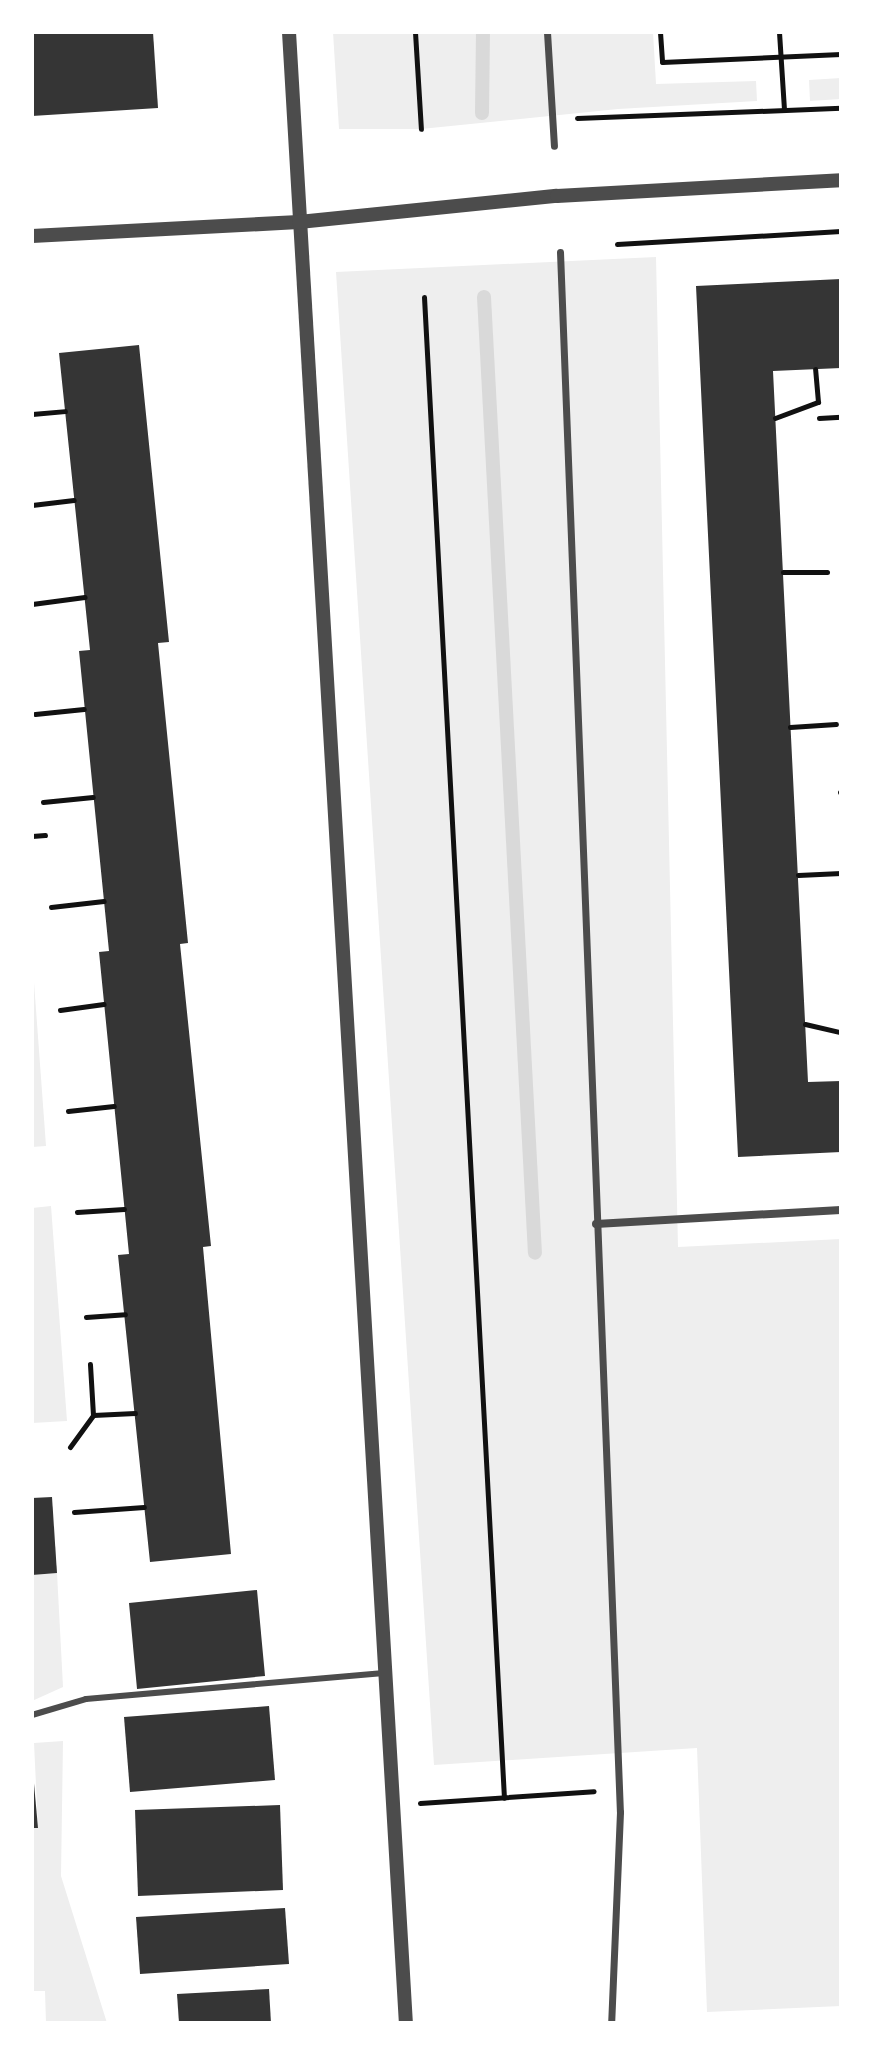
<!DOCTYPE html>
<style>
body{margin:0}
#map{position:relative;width:873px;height:2055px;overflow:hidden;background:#fff;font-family:Lato,sans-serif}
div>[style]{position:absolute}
.green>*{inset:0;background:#eee}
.stream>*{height:14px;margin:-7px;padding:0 7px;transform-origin:7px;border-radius:7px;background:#d9d9d9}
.building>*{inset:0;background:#353535}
.path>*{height:5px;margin:-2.5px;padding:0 2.5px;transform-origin:2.5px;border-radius:2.5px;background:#111}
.service>*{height:6px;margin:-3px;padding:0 3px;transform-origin:3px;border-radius:3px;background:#4c4c4c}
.pedestrian>*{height:7px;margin:-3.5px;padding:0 3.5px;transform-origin:3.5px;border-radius:3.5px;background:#4c4c4c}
.minor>*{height:8px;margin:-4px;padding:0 4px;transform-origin:4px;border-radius:4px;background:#4c4c4c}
.tertiary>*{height:14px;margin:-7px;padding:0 7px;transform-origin:7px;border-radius:7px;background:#4c4c4c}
span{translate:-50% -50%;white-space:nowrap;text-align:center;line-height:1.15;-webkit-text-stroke:8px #fff;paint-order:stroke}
.frame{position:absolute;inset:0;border:34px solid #fff;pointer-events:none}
</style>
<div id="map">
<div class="green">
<i style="clip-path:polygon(333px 32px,653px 32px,656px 84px,756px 81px,757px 101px,618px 109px,421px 129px,339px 129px)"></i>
<i style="clip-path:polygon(841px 78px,841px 99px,810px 101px,809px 80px)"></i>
<i style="clip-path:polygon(656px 257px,678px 1247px,841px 1239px,841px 2006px,707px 2012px,697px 1748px,434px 1765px,336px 272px)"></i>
<i style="clip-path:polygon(32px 955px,46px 1146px,32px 1147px)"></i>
<i style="clip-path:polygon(51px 1206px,67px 1421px,32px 1423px,32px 1208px)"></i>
<i style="clip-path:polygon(57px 1573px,63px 1687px,32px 1701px,32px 1575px)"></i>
<i style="clip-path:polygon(63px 1741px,61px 1876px,107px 2023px,46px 2023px,45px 1991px,32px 1991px,32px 1828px,38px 1827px,34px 1743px)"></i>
</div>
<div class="stream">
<i style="left:482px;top:113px;width:81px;rotate:-89.3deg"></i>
<i style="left:484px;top:297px;width:957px;rotate:86.95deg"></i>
</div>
<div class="building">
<i style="clip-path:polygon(32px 32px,153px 32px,158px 108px,32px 116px)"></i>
<i style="clip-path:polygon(841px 279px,841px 368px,773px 371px,808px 1082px,841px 1081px,841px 1152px,738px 1157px,696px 286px)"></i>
<i style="clip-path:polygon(139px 345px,169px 642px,158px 643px,188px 943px,180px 944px,211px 1246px,203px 1247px,231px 1554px,150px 1562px,118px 1255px,129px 1254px,99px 952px,109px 951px,79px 651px,90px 650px,59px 353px)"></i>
<i style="clip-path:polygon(52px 1497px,57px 1573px,32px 1575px,32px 1498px)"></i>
<i style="clip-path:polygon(257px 1590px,265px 1676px,137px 1689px,129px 1603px)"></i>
<i style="clip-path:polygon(269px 1706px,275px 1780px,130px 1792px,124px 1717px)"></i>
<i style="clip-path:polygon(32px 1761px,38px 1828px,32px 1828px)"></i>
<i style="clip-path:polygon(280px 1805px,283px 1890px,138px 1896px,135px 1810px)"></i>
<i style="clip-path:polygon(285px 1908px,289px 1964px,140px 1974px,136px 1917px)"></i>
<i style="clip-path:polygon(269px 1989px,271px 2023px,179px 2023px,177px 1994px)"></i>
</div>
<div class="path">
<i style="left:415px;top:32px;width:97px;rotate:86.5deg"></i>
<i style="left:660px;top:32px;width:30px;rotate:86deg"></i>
<i style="left:662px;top:62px;width:179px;rotate:-2.6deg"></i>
<i style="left:779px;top:32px;width:78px;rotate:86.3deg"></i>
<i style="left:577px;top:118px;width:264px;rotate:-2.2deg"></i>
<i style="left:617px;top:244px;width:224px;rotate:-3.3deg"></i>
<i style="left:424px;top:297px;width:1503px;rotate:86.95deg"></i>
<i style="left:32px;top:414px;width:33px;rotate:-5deg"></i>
<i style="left:775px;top:418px;width:46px;rotate:-20.4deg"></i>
<i style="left:818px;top:402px;width:33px;rotate:-95deg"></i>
<i style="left:819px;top:418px;width:22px;rotate:-3deg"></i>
<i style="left:32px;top:505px;width:42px;rotate:-6.8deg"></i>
<i style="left:783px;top:572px;width:44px"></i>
<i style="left:32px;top:604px;width:53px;rotate:-7.5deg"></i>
<i style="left:35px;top:714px;width:49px;rotate:-5.8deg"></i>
<i style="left:790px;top:727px;width:46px;rotate:-3.7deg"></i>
<i style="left:840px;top:792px;width:1px"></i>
<i style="left:43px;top:802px;width:50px;rotate:-5.7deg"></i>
<i style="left:32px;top:836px;width:13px;rotate:-4deg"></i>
<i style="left:798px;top:875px;width:43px;rotate:-2.7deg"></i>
<i style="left:51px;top:907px;width:53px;rotate:-6.5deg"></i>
<i style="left:60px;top:1010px;width:44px;rotate:-7.8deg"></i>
<i style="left:805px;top:1024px;width:37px;rotate:13deg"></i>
<i style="left:68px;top:1111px;width:46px;rotate:-6.2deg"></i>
<i style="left:77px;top:1212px;width:47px;rotate:-3.7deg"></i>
<i style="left:86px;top:1317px;width:39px;rotate:-4deg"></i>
<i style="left:93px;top:1415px;width:42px;rotate:-2.7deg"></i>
<i style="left:70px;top:1447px;width:39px;rotate:-54deg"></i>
<i style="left:93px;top:1415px;width:51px;rotate:-93.4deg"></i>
<i style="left:74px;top:1512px;width:70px;rotate:-4.1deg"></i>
<i style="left:420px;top:1803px;width:174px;rotate:-3.9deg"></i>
</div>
<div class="service">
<i style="left:32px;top:1715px;width:56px;rotate:-16.5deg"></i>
<i style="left:86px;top:1699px;width:299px;rotate:-5deg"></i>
</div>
<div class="pedestrian">
<i style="left:547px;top:32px;width:114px;rotate:86.5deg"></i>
<i style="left:560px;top:252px;width:1561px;rotate:87.8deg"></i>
<i style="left:620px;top:1812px;width:211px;rotate:92.4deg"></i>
</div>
<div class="minor">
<i style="left:596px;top:1224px;width:245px;rotate:-3.3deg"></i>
</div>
<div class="tertiary">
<i style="left:289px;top:32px;width:1994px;rotate:86.64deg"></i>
<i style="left:32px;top:236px;width:267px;rotate:-3deg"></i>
<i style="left:299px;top:222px;width:259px;rotate:-5.8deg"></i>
<i style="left:557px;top:196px;width:284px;rotate:-3.2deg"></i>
</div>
<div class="frame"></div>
</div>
